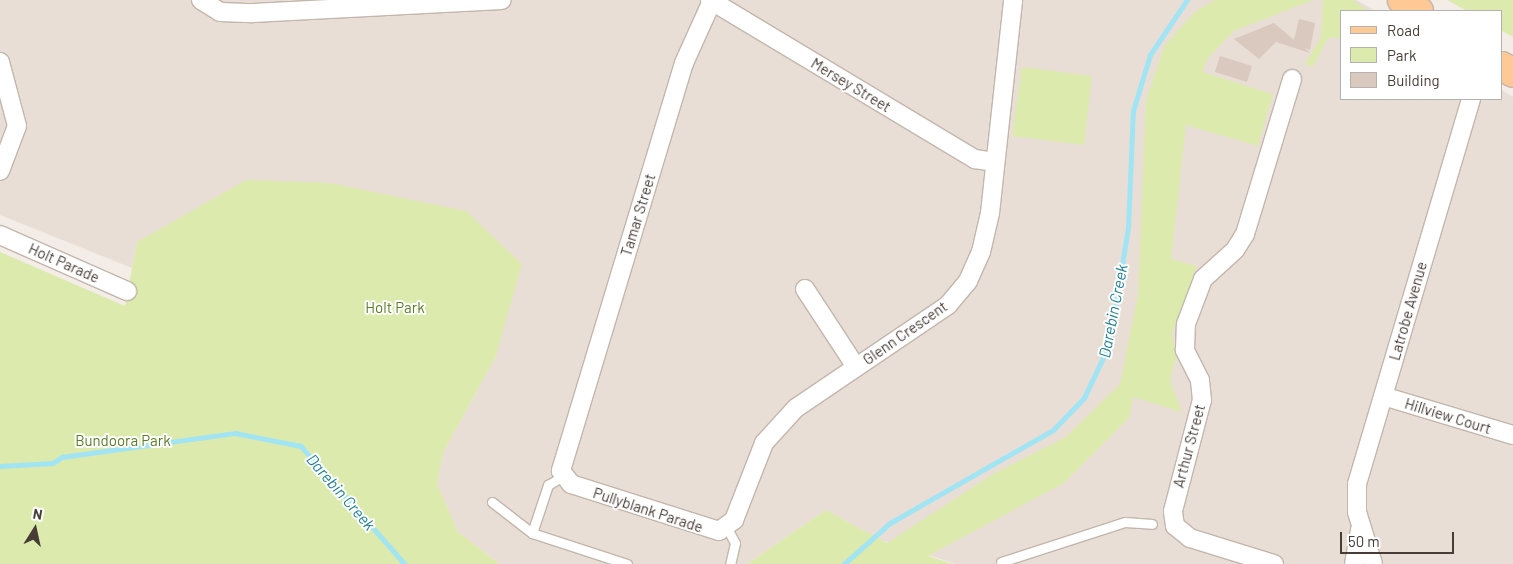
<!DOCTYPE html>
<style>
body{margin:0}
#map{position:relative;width:1513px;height:564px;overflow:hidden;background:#f4ede7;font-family:Barlow,sans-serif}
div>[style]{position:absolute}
.residential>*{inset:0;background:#e8ded5}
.green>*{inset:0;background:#dceaae}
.stream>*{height:4.5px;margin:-2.25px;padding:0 2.25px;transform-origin:2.25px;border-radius:2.25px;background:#a1e4f3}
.building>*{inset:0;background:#d9c9bf}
.roads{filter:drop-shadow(1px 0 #c3b6ac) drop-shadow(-1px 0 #c3b6ac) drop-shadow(0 1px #c3b6ac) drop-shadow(0 -1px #c3b6ac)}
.lane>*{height:9px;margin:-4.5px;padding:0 4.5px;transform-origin:4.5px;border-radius:4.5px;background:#fff}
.street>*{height:18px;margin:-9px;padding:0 9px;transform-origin:9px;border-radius:9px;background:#fff}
.primary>*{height:28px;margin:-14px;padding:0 14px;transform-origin:14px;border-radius:14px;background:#ffc995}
span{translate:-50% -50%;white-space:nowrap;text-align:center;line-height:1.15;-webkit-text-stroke:4px #fff;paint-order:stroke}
.street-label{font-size:15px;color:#473c36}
.park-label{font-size:15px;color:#5a7c26}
.water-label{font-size:16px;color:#258096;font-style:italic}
.legend{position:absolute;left:1340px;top:10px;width:162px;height:90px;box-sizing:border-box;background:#fff;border:1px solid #b5b1af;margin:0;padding:6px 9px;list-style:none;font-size:15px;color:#473c36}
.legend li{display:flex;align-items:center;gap:10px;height:25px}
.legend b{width:25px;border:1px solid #b5b1af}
.north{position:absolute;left:10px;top:504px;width:50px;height:50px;-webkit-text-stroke:4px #fff;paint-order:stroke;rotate:10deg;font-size:14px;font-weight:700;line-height:20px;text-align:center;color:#473c36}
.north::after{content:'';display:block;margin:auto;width:18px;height:22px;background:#473c36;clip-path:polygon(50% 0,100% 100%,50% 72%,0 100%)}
.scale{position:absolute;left:1340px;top:532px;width:114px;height:22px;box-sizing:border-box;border:2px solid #473c36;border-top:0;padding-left:6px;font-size:15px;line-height:18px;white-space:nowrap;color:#473c36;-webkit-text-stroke:4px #fff;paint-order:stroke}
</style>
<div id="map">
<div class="residential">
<i style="clip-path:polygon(0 0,1357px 0,1375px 11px,1342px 11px,1342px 99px,1502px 99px,1502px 90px,1513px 97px,1513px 564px,956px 564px,883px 541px,826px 510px,747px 564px,500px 564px,458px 532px,437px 483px,444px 451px,496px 356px,137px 242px,132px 268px,0 215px)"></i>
</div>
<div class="green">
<i style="clip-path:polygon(1215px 0,1313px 0,1234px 31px,1208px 58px,1202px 72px,1273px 94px,1258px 146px,1186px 125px,1171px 259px,1197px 266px,1172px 334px,1176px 357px,1170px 381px,1182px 412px,1133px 397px,1129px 418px,1064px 483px,928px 556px,953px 564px,747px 564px,826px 510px,887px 543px,993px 474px,1066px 437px,1120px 384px,1138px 295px,1146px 99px,1165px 45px,1196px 11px)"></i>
<i style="clip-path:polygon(1323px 0,1353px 0,1368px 11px,1342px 11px,1342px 38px,1328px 38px,1313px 67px,1305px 64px,1321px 37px)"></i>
<i style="clip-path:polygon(1447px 0,1513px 0,1513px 37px,1502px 31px,1502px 11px,1467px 11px)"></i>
<i style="clip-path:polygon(1022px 67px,1092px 76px,1084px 145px,1012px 136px)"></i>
<i style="clip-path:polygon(246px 180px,330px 183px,466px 211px,522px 264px,496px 356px,444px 451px,437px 483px,458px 532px,500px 564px,0 564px,0 252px,125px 306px,137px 242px)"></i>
</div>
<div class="stream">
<i style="left:0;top:466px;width:53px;rotate:-3.2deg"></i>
<i style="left:53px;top:463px;width:11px;rotate:-34deg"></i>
<i style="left:62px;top:457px;width:175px;rotate:-7.9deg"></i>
<i style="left:235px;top:433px;width:67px;rotate:11.1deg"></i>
<i style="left:301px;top:446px;width:157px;rotate:48.6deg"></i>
<i style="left:844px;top:564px;width:62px;rotate:-41.7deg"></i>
<i style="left:890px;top:523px;width:188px;rotate:-29.7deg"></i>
<i style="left:1053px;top:430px;width:45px;rotate:-45.9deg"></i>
<i style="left:1084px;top:398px;width:59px;rotate:-64.7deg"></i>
<i style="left:1109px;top:345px;width:119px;rotate:-80.8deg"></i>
<i style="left:1128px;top:228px;width:117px;rotate:-87.6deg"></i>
<i style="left:1133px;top:111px;width:59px;rotate:-73.1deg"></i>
<i style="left:1150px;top:55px;width:66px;rotate:-56.1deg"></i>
</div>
<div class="building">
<i style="clip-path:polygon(1299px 19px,1315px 23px,1310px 50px,1305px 48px,1310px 53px,1276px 42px,1259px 59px,1234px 39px,1274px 23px,1294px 40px)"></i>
<i style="clip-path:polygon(1220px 56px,1252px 66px,1247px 82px,1215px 72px)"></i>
</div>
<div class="roads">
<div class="lane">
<i style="left:492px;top:502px;width:51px;rotate:37.8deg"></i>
<i style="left:532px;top:533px;width:100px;rotate:18.1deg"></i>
<i style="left:727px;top:528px;width:17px;rotate:62deg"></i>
<i style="left:735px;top:543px;width:22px;rotate:103deg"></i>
<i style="left:532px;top:533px;width:51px;rotate:-71.6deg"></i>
<i style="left:548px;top:485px;width:17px;rotate:-31deg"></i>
<i style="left:1001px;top:562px;width:130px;rotate:-17.9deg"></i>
<i style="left:1125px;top:522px;width:27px;rotate:4deg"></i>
</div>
<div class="street">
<i style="left:201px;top:0;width:22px;rotate:32deg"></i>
<i style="left:220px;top:12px;width:33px;rotate:2deg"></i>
<i style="left:253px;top:13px;width:249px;rotate:-3deg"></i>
<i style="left:710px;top:0;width:309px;rotate:31deg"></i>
<i style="left:975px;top:159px;width:19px;rotate:9deg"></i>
<i style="left:712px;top:1px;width:68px;rotate:114.3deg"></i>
<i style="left:684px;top:63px;width:426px;rotate:106.8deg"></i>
<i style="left:561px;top:471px;width:16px;rotate:52deg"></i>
<i style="left:571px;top:484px;width:155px;rotate:17.6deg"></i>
<i style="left:719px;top:531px;width:19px;rotate:-36deg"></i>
<i style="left:734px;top:520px;width:83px;rotate:-68.7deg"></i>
<i style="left:764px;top:443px;width:47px;rotate:-47.6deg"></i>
<i style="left:796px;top:408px;width:184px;rotate:-34.1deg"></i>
<i style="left:948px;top:305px;width:31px;rotate:-50deg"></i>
<i style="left:968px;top:281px;width:32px;rotate:-66deg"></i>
<i style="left:981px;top:252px;width:40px;rotate:-77deg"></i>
<i style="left:990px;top:213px;width:214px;rotate:-83.8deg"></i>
<i style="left:0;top:62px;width:66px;rotate:75.1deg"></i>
<i style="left:17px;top:126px;width:48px;rotate:110.7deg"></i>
<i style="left:0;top:235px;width:139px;rotate:23.8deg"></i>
<i style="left:805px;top:289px;width:93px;rotate:56.8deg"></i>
<i style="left:1383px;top:396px;width:136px;rotate:16.7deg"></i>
<i style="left:1274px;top:564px;width:88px;rotate:-162.8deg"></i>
<i style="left:1190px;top:538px;width:19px;rotate:-141deg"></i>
<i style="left:1175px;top:526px;width:15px;rotate:-98deg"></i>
<i style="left:1173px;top:511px;width:115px;rotate:-75.4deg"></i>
<i style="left:1202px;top:400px;width:20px;rotate:-96deg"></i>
<i style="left:1200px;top:380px;width:34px;rotate:-117deg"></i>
<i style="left:1185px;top:350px;width:26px;rotate:-88deg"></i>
<i style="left:1186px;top:324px;width:48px;rotate:-69.3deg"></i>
<i style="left:1203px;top:279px;width:43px;rotate:-42.2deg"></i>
<i style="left:1235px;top:250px;width:19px;rotate:-58deg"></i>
<i style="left:1245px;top:234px;width:162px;rotate:-73.1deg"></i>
<i style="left:1354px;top:564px;width:35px;rotate:-80deg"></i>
<i style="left:1373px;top:564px;width:54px;rotate:-107.1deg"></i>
<i style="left:1357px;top:512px;width:28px;rotate:-90deg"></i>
<i style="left:1357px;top:484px;width:402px;rotate:-73.5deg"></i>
</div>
<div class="primary">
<i style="left:1402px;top:0;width:20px;rotate:33deg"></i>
<i style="left:1502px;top:66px;width:13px;rotate:32deg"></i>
</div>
</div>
<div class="street-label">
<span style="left:851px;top:85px;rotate:31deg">Mersey Street</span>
<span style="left:638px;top:215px;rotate:-73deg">Tamar Street</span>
<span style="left:64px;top:263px;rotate:24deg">Holt Parade</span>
<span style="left:1408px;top:311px;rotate:-74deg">Latrobe Avenue</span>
<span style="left:905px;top:333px;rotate:-35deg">Glenn Crescent</span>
<span style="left:1448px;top:416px;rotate:17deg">Hillview Court</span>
<span style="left:1189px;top:446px;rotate:-75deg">Arthur Street</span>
<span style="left:648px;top:510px;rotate:18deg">Pullyblank Parade</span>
</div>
<div class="park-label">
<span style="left:395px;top:308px">Holt Park</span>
<span style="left:123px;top:441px">Bundoora Park</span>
</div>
<div class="water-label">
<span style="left:1113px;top:311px;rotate:-79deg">Darebin Creek</span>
<span style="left:341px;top:492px;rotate:49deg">Darebin Creek</span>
</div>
<ul class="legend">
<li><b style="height:6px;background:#ffc995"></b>Road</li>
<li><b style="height:14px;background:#dceaae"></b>Park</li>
<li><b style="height:14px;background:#d9c9bf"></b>Building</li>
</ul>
<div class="north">N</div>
<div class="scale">50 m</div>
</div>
